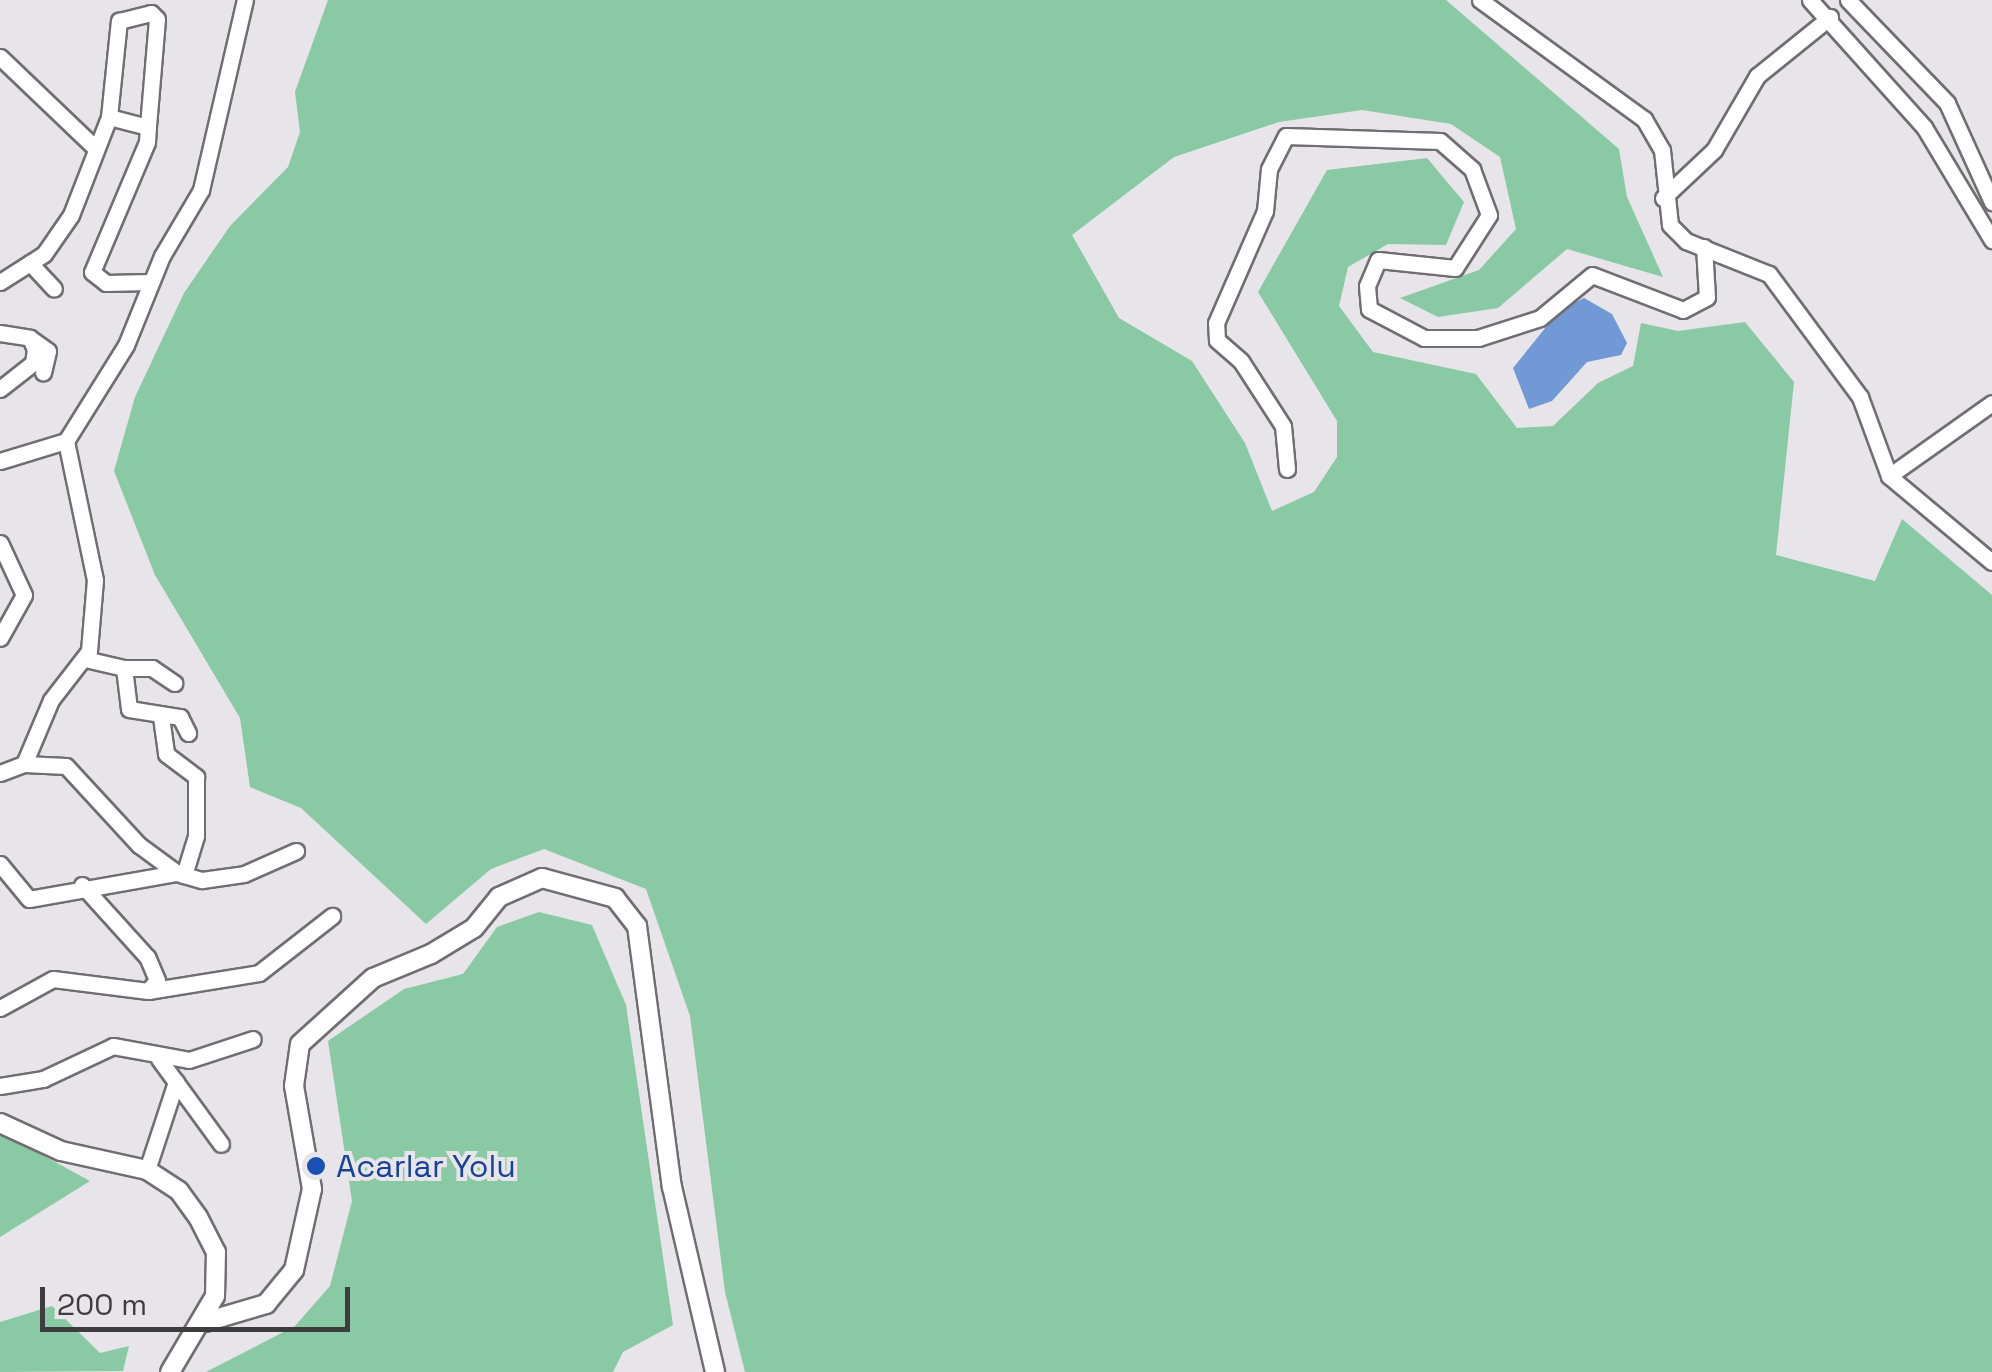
<!DOCTYPE html>
<style>
body{margin:0}
#map{position:relative;width:1992px;height:1372px;overflow:hidden;background:#e7e5e9;font-family:"Space Grotesk",sans-serif}
div>[style]{position:absolute}
.green>*{inset:0;background:#89c9a3}
.water>*{inset:0;background:#7199d6}
.roads{filter:drop-shadow(2px 0 #706e72) drop-shadow(-2px 0 #706e72) drop-shadow(0 2px #706e72) drop-shadow(0 -2px #706e72)}
.minor>*{height:15px;margin:-7.5px;padding:0 7.5px;transform-origin:7.5px;border-radius:7.5px;background:#fff}
.major>*{height:18px;margin:-9px;padding:0 9px;transform-origin:9px;border-radius:9px;background:#fff}
.dots>*{width:28px;height:28px;translate:-50% -50%;box-sizing:border-box;border:5px solid #e7e5e9;border-radius:50%}
span{translate:-50% -50%;white-space:nowrap;text-align:center;line-height:1.15;-webkit-text-stroke:8px #e7e5e9;paint-order:stroke}
.transit-label{font-size:32px;color:#164399}
.left{translate:0 -50%;text-align:left}
.scale{position:absolute;left:40px;top:1287px;width:310px;height:45px;box-sizing:border-box;border:5px solid #3d3c3e;border-top:0;padding-left:12px;font-size:30px;line-height:35px;white-space:nowrap;color:#3d3c3e;-webkit-text-stroke:8px #e7e5e9;paint-order:stroke}
</style>
<div id="map">
<div class="green">
<i style="clip-path:polygon(328px 0,1446px 0,1619px 149px,1627px 197px,1663px 277px,1567px 249px,1498px 308px,1438px 317px,1400px 298px,1479px 270px,1516px 229px,1500px 157px,1451px 124px,1362px 110px,1279px 122px,1174px 157px,1072px 235px,1119px 318px,1192px 361px,1245px 443px,1272px 511px,1314px 492px,1337px 457px,1337px 421px,1258px 292px,1327px 170px,1427px 158px,1464px 202px,1446px 245px,1388px 244px,1348px 267px,1339px 306px,1373px 352px,1476px 374px,1517px 428px,1553px 426px,1598px 383px,1633px 366px,1641px 323px,1678px 331px,1745px 322px,1794px 382px,1776px 555px,1875px 581px,1902px 519px,1992px 595px,1992px 1372px,745px 1372px,725px 1292px,690px 1016px,646px 889px,544px 849px,491px 869px,426px 924px,301px 808px,250px 787px,240px 718px,155px 575px,114px 471px,135px 397px,184px 293px,230px 226px,288px 167px,300px 132px,295px 92px)"></i>
<i style="clip-path:polygon(539px 912px,592px 925px,626px 1005px,673px 1325px,623px 1352px,613px 1372px,206px 1372px,295px 1326px,330px 1286px,352px 1201px,328px 1041px,404px 989px,463px 974px,497px 927px)"></i>
<i style="clip-path:polygon(0 1132px,90px 1181px,0 1237px)"></i>
<i style="clip-path:polygon(52px 1306px,100px 1353px,129px 1346px,123px 1371px,0 1372px,0 1322px)"></i>
</div>
<div class="water">
<i style="clip-path:polygon(1584px 298px,1612px 314px,1627px 343px,1621px 355px,1587px 362px,1552px 401px,1529px 409px,1513px 368px,1559px 311px)"></i>
</div>
<div class="roads">
<div class="minor">
<i style="left:1480px;top:0;width:203px;rotate:36deg"></i>
<i style="left:1644px;top:119px;width:36px;rotate:60deg"></i>
<i style="left:1662px;top:150px;width:75px;rotate:83.9deg"></i>
<i style="left:1670px;top:225px;width:23px;rotate:45deg"></i>
<i style="left:1686px;top:241px;width:89px;rotate:21.7deg"></i>
<i style="left:1769px;top:274px;width:153px;rotate:53.5deg"></i>
<i style="left:1860px;top:397px;width:84px;rotate:69.8deg"></i>
<i style="left:1889px;top:476px;width:134px;rotate:39.9deg"></i>
<i style="left:1810px;top:0;width:171px;rotate:48.1deg"></i>
<i style="left:1924px;top:127px;width:132px;rotate:59deg"></i>
<i style="left:1848px;top:0;width:143px;rotate:46.1deg"></i>
<i style="left:1947px;top:103px;width:109px;rotate:65.6deg"></i>
<i style="left:0;top:57px;width:127px;rotate:43.7deg"></i>
<i style="left:109px;top:117px;width:40px;rotate:14.4deg"></i>
<i style="left:148px;top:127px;width:15px;rotate:94deg"></i>
<i style="left:147px;top:142px;width:141px;rotate:112.9deg"></i>
<i style="left:92px;top:272px;width:18px;rotate:38deg"></i>
<i style="left:106px;top:283px;width:44px;rotate:-1.3deg"></i>
<i style="left:1663px;top:198px;width:70px;rotate:-43.3deg"></i>
<i style="left:1714px;top:150px;width:86px;rotate:-59.8deg"></i>
<i style="left:1757px;top:76px;width:94px;rotate:-38.9deg"></i>
<i style="left:30px;top:263px;width:35px;rotate:47deg"></i>
<i style="left:0;top:282px;width:52px;rotate:-32.5deg"></i>
<i style="left:44px;top:254px;width:47px;rotate:-55.3deg"></i>
<i style="left:71px;top:215px;width:105px;rotate:-68.8deg"></i>
<i style="left:109px;top:117px;width:97px;rotate:-84.1deg"></i>
<i style="left:119px;top:21px;width:33px;rotate:-14deg"></i>
<i style="left:151px;top:13px;width:8px;rotate:45deg"></i>
<i style="left:157px;top:19px;width:108px;rotate:94.8deg"></i>
<i style="left:0;top:333px;width:30px;rotate:9deg"></i>
<i style="left:30px;top:338px;width:12px;rotate:66deg"></i>
<i style="left:35px;top:349px;width:14px;rotate:98deg"></i>
<i style="left:33px;top:363px;width:42px;rotate:141.8deg"></i>
<i style="left:30px;top:338px;width:22px;rotate:36deg"></i>
<i style="left:48px;top:351px;width:22px;rotate:103deg"></i>
<i style="left:0;top:461px;width:69px;rotate:-16.9deg"></i>
<i style="left:1287px;top:469px;width:43px;rotate:-95.3deg"></i>
<i style="left:1283px;top:426px;width:77px;rotate:-122.9deg"></i>
<i style="left:1241px;top:361px;width:32px;rotate:-139deg"></i>
<i style="left:1217px;top:340px;width:17px;rotate:-93deg"></i>
<i style="left:1216px;top:323px;width:122px;rotate:-66.4deg"></i>
<i style="left:1265px;top:211px;width:42px;rotate:-84.6deg"></i>
<i style="left:1269px;top:169px;width:37px;rotate:-63deg"></i>
<i style="left:1286px;top:136px;width:154px;rotate:1.9deg"></i>
<i style="left:1440px;top:141px;width:43px;rotate:41.2deg"></i>
<i style="left:1472px;top:169px;width:49px;rotate:69.7deg"></i>
<i style="left:1489px;top:215px;width:63px;rotate:122.7deg"></i>
<i style="left:1455px;top:268px;width:77px;rotate:-174.1deg"></i>
<i style="left:1378px;top:260px;width:28px;rotate:113deg"></i>
<i style="left:1367px;top:286px;width:23px;rotate:85deg"></i>
<i style="left:1369px;top:309px;width:62px;rotate:27.8deg"></i>
<i style="left:1424px;top:338px;width:54px"></i>
<i style="left:1478px;top:338px;width:65px;rotate:-17.9deg"></i>
<i style="left:1540px;top:318px;width:67px;rotate:-39.6deg"></i>
<i style="left:1592px;top:275px;width:97px;rotate:21deg"></i>
<i style="left:1683px;top:310px;width:27px;rotate:-28deg"></i>
<i style="left:1707px;top:297px;width:50px;rotate:-93.4deg"></i>
<i style="left:1889px;top:476px;width:126px;rotate:-35.3deg"></i>
<i style="left:0;top:543px;width:57px;rotate:65.2deg"></i>
<i style="left:24px;top:595px;width:49px;rotate:119.2deg"></i>
<i style="left:85px;top:659px;width:40px;rotate:13deg"></i>
<i style="left:124px;top:668px;width:41px;rotate:83deg"></i>
<i style="left:129px;top:709px;width:52px;rotate:8.9deg"></i>
<i style="left:180px;top:717px;width:18px;rotate:63deg"></i>
<i style="left:124px;top:668px;width:28px"></i>
<i style="left:152px;top:668px;width:27px;rotate:34deg"></i>
<i style="left:161px;top:717px;width:37px;rotate:82deg"></i>
<i style="left:166px;top:754px;width:38px;rotate:37deg"></i>
<i style="left:196px;top:777px;width:59px;rotate:90deg"></i>
<i style="left:196px;top:836px;width:41px;rotate:107.1deg"></i>
<i style="left:24px;top:764px;width:69px;rotate:-67.1deg"></i>
<i style="left:51px;top:700px;width:62px;rotate:-52.2deg"></i>
<i style="left:89px;top:651px;width:71px;rotate:-85.2deg"></i>
<i style="left:95px;top:580px;width:142px;rotate:-101.8deg"></i>
<i style="left:66px;top:441px;width:113px;rotate:-58deg"></i>
<i style="left:126px;top:345px;width:96px;rotate:-68deg"></i>
<i style="left:162px;top:256px;width:77px;rotate:-59.4deg"></i>
<i style="left:201px;top:190px;width:195px;rotate:-77deg"></i>
<i style="left:0;top:773px;width:26px;rotate:-21deg"></i>
<i style="left:24px;top:764px;width:42px;rotate:2.7deg"></i>
<i style="left:66px;top:766px;width:108px;rotate:47.3deg"></i>
<i style="left:139px;top:845px;width:47px;rotate:36.4deg"></i>
<i style="left:177px;top:873px;width:26px;rotate:16deg"></i>
<i style="left:202px;top:880px;width:42px;rotate:-8.1deg"></i>
<i style="left:244px;top:874px;width:57px;rotate:-23.9deg"></i>
<i style="left:0;top:864px;width:45px;rotate:50.4deg"></i>
<i style="left:29px;top:899px;width:150px;rotate:-10deg"></i>
<i style="left:148px;top:991px;width:112px;rotate:-9.2deg"></i>
<i style="left:259px;top:973px;width:93px;rotate:-38deg"></i>
<i style="left:0;top:1008px;width:60px;rotate:-28.7deg"></i>
<i style="left:53px;top:979px;width:96px;rotate:7.2deg"></i>
<i style="left:148px;top:991px;width:14px;rotate:-51deg"></i>
<i style="left:157px;top:980px;width:25px;rotate:-113deg"></i>
<i style="left:147px;top:957px;width:97px;rotate:-132.1deg"></i>
<i style="left:159px;top:1059px;width:105px;rotate:53.9deg"></i>
<i style="left:0;top:1086px;width:44px;rotate:-9.2deg"></i>
<i style="left:43px;top:1079px;width:77px;rotate:-25.2deg"></i>
<i style="left:113px;top:1046px;width:77px;rotate:10.4deg"></i>
<i style="left:189px;top:1060px;width:67px;rotate:-18.2deg"></i>
<i style="left:147px;top:1170px;width:93px;rotate:-71.8deg"></i>
</div>
<div class="major">
<i style="left:0;top:1123px;width:67px;rotate:24.7deg"></i>
<i style="left:61px;top:1151px;width:88px;rotate:12.5deg"></i>
<i style="left:147px;top:1170px;width:38px;rotate:33deg"></i>
<i style="left:179px;top:1191px;width:32px;rotate:54deg"></i>
<i style="left:198px;top:1217px;width:39px;rotate:63deg"></i>
<i style="left:216px;top:1252px;width:44px;rotate:91.3deg"></i>
<i style="left:215px;top:1296px;width:88px;rotate:120.6deg"></i>
<i style="left:205px;top:1322px;width:64px;rotate:-16.4deg"></i>
<i style="left:266px;top:1304px;width:44px;rotate:-50.5deg"></i>
<i style="left:294px;top:1270px;width:83px;rotate:-77.5deg"></i>
<i style="left:312px;top:1189px;width:105px;rotate:-99.9deg"></i>
<i style="left:294px;top:1086px;width:42px;rotate:-81.9deg"></i>
<i style="left:300px;top:1044px;width:98px;rotate:-42.1deg"></i>
<i style="left:373px;top:978px;width:63px;rotate:-22.5deg"></i>
<i style="left:431px;top:954px;width:50px;rotate:-31.2deg"></i>
<i style="left:474px;top:928px;width:40px;rotate:-51deg"></i>
<i style="left:499px;top:897px;width:47px;rotate:-23.8deg"></i>
<i style="left:542px;top:878px;width:76px;rotate:15.3deg"></i>
<i style="left:615px;top:898px;width:36px;rotate:52deg"></i>
<i style="left:637px;top:926px;width:263px;rotate:82.4deg"></i>
<i style="left:672px;top:1187px;width:190px;rotate:76.9deg"></i>
</div>
</div>
<div class="dots">
<i style="left:316px;top:1166px;background:#1a4fb4"></i>
</div>
<div class="transit-label">
<span class="left" style="left:336px;top:1166px">Acarlar Yolu</span>
</div>
<div class="scale">200 m</div>
</div>
